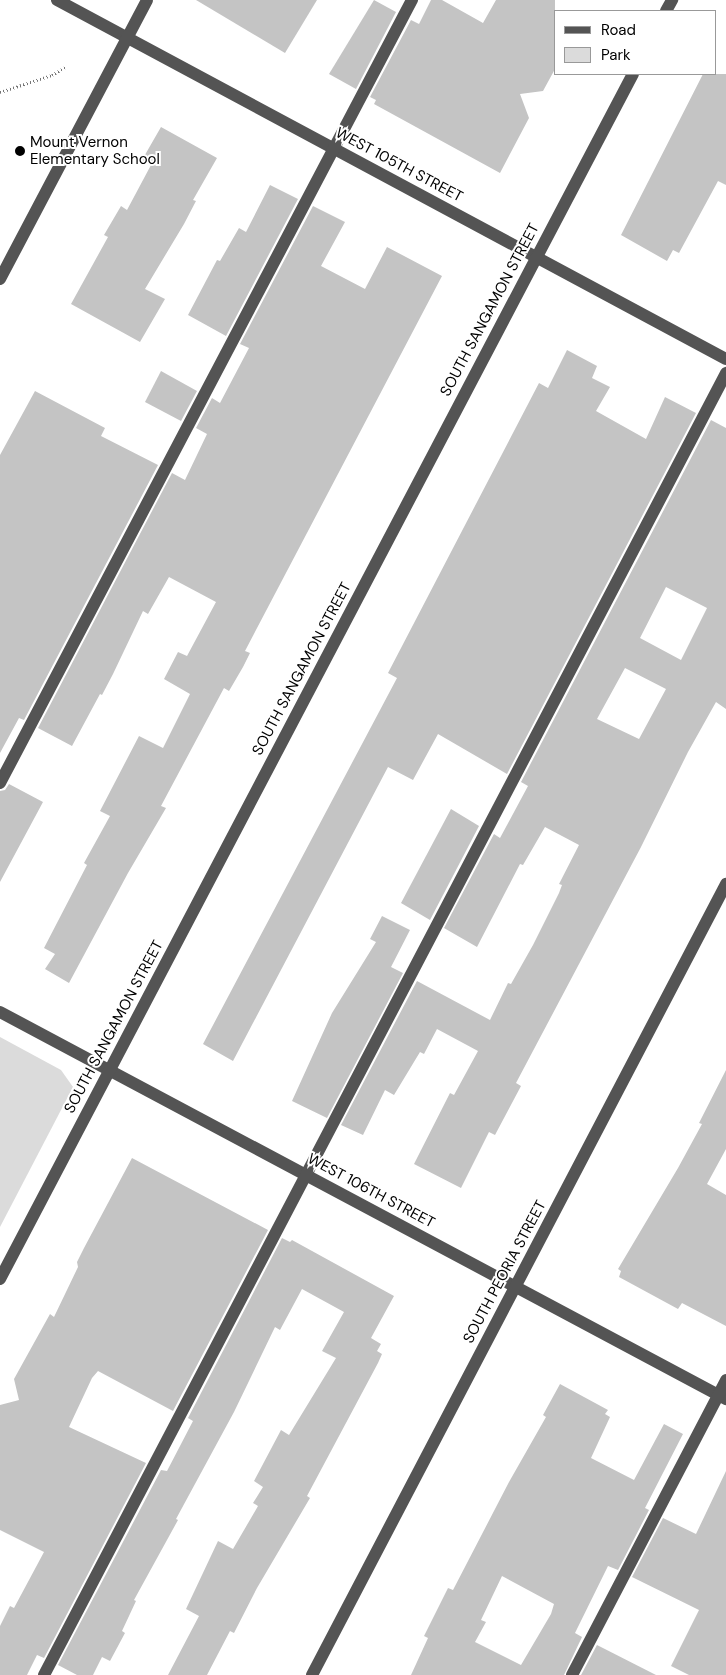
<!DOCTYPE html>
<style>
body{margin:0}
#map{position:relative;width:726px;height:1675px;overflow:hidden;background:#fff;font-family:"DM Sans",sans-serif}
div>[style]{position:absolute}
.green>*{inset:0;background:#dbdbdb}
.building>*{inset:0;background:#c4c4c4}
.path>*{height:3px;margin-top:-1.5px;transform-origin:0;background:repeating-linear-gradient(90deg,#767676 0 1px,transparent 0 3.5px)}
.minor>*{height:12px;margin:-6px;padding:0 6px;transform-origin:6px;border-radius:6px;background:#545454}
.dots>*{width:14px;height:14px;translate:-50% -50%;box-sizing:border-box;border:2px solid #fff;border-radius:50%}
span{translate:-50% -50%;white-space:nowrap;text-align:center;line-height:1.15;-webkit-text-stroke:4px #fff;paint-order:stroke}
.poi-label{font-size:15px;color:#000}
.left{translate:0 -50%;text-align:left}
.street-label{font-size:15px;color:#000}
.legend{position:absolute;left:554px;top:10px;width:162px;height:65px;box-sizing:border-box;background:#fff;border:1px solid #999;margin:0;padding:6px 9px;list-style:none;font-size:15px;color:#000}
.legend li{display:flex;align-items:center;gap:10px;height:25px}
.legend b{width:25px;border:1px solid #999}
</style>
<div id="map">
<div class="green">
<i style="clip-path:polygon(0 1037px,61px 1070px,73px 1087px,0 1227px)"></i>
</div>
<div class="building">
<i style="clip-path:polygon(196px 0,317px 0,285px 53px)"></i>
<i style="clip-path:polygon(374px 0,396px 12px,356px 89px,329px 74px)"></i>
<i style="clip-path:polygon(431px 0,442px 0,483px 23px,496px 0,555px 0,555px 69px,543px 91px,520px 94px,529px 118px,500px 173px,374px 104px,376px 100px,370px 97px,411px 20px,419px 24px)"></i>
<i style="clip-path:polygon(703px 74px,726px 74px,726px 185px,718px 181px,679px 253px,673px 250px,667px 261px,621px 235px)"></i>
<i style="clip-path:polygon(161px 127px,217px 158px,193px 200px,196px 201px,184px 224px,145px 289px,165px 299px,140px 342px,71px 304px,108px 237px,104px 235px,121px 206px,127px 210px,151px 165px,142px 160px)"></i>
<i style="clip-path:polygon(270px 185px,298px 199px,226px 336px,188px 315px,217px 260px,220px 261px,239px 228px,246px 232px)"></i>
<i style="clip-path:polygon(313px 206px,345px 222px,321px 266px,365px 289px,387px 247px,442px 276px,245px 651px,250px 653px,243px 667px,229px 691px,224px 688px,161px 806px,166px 808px,128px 873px,69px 983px,45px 969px,55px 954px,44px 948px,87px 865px,84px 863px,110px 816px,100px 811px,139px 736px,163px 748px,190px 694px,164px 679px,178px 652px,187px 656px,216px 602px,169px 577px,148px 614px,143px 611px,113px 674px,102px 695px,100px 694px,72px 746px,38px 728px,172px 473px,185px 480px,207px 434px,196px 428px,212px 398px,220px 403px,249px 348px,240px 344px)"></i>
<i style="clip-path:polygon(567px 350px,597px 366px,592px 378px,610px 387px,596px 411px,646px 439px,665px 397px,696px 413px,507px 774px,438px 734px,413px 780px,388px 767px,233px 1061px,203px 1044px,397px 678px,388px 673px,539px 383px,548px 388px)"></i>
<i style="clip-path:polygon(161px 371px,197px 391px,181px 421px,145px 402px)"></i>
<i style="clip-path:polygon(35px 391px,105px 428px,101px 436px,158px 465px,24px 720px,19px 718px,0 753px,0 455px)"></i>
<i style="clip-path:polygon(evenodd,711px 420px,726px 428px,726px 709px,716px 702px,688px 752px,641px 847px,516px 1083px,521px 1086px,495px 1135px,489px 1132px,461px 1188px,414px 1164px,450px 1093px,454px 1095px,478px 1051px,437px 1029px,424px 1054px,420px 1052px,394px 1095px,385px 1090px,363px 1135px,341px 1125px,417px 981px,490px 1020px,508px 983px,511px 984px,533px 945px,559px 893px,562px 885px,559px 884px,579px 845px,545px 827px,523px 865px,520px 864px,477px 947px,444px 928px,494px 834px,500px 838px,528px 786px,521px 782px,711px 420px,666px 587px,707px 608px,681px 660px,640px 638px,666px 587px,711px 420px,625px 668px,666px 689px,639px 739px,597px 719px,625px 668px)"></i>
<i style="clip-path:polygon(9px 784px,43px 802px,0 882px,0 791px,5px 790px)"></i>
<i style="clip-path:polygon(451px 809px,479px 826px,430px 920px,401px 903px)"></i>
<i style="clip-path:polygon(382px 916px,410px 930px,391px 967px,403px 973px,327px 1118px,292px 1101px,332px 1013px,376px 942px,370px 939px)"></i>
<i style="clip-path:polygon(726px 1070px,726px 1149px,707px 1184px,726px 1195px,726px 1326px,682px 1303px,678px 1309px,619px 1277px,621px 1271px,618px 1269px,678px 1168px,702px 1124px,699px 1123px)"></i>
<i style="clip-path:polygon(132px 1158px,268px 1230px,173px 1411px,98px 1371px,92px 1378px,69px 1427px,146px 1463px,44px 1658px,37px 1655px,27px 1675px,0 1675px,0 1626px,10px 1606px,14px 1608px,44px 1552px,0 1530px,0 1405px,19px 1400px,14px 1379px,50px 1314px,54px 1317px,78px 1267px,77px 1262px,84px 1248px)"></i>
<i style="clip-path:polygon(282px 1238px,290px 1242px,292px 1240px,394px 1296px,371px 1338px,381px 1344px,377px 1351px,382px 1354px,378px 1363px,307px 1496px,310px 1498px,257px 1588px,234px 1633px,230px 1631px,207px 1675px,168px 1675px,199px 1616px,186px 1609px,218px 1541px,233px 1549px,258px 1506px,253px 1503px,263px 1487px,254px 1481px,281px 1430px,289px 1435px,336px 1358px,322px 1351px,344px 1312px,302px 1289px,280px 1330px,275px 1327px,234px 1412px,176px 1519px,178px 1520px,134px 1600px,136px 1601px,122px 1631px,125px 1633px,110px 1661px,102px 1657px,93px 1675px,77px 1675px,58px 1665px,161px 1470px,167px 1471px,193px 1421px,188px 1418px)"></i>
<i style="clip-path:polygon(evenodd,560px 1384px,608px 1410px,605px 1414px,610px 1417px,591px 1458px,634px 1480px,664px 1424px,683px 1434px,645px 1508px,649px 1510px,618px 1570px,608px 1566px,575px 1633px,582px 1637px,564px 1675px,411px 1675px,428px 1638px,424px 1636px,448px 1588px,453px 1590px,509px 1482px,546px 1417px,543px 1415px,560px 1384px,502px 1576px,554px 1604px,551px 1614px,521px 1665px,475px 1642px,486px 1622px,481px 1620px,502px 1576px)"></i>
<i style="clip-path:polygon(726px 1471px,726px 1675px,689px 1675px,671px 1666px,699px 1610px,632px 1577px,663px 1518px,696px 1534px)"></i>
<i style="clip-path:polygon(597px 1645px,656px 1675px,581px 1675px)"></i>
</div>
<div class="path">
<i style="left:0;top:92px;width:55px;rotate:-18.1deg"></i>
<i style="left:52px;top:75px;width:17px;rotate:-31deg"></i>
</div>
<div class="minor">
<i style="left:57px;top:0;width:759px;rotate:28.22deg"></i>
<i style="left:666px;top:11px;width:13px;rotate:-61deg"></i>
<i style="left:0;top:279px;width:315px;rotate:-62.2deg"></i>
<i style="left:0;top:783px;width:885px;rotate:-62.25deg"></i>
<i style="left:0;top:1012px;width:823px;rotate:28.06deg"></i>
<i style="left:0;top:1279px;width:1361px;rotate:-62.29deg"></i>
<i style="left:44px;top:1675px;width:1470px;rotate:-62.35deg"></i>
<i style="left:312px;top:1675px;width:893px;rotate:-62.37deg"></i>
<i style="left:572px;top:1675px;width:333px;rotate:-62.4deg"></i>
</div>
<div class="dots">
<i style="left:20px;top:151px;background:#000"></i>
</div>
<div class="poi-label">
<span class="left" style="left:30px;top:151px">Mount Vernon<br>Elementary School</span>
</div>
<div class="street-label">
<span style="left:399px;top:165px;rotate:28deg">WEST 105TH STREET</span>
<span style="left:490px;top:310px;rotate:-62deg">SOUTH SANGAMON STREET</span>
<span style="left:302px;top:669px;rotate:-62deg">SOUTH SANGAMON STREET</span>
<span style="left:114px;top:1027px;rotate:-62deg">SOUTH SANGAMON STREET</span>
<span style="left:371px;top:1191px;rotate:28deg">WEST 106TH STREET</span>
<span style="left:505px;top:1272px;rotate:-62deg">SOUTH PEORIA STREET</span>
</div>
<ul class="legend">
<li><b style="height:6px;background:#545454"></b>Road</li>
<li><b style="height:14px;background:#dbdbdb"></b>Park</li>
</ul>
</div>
